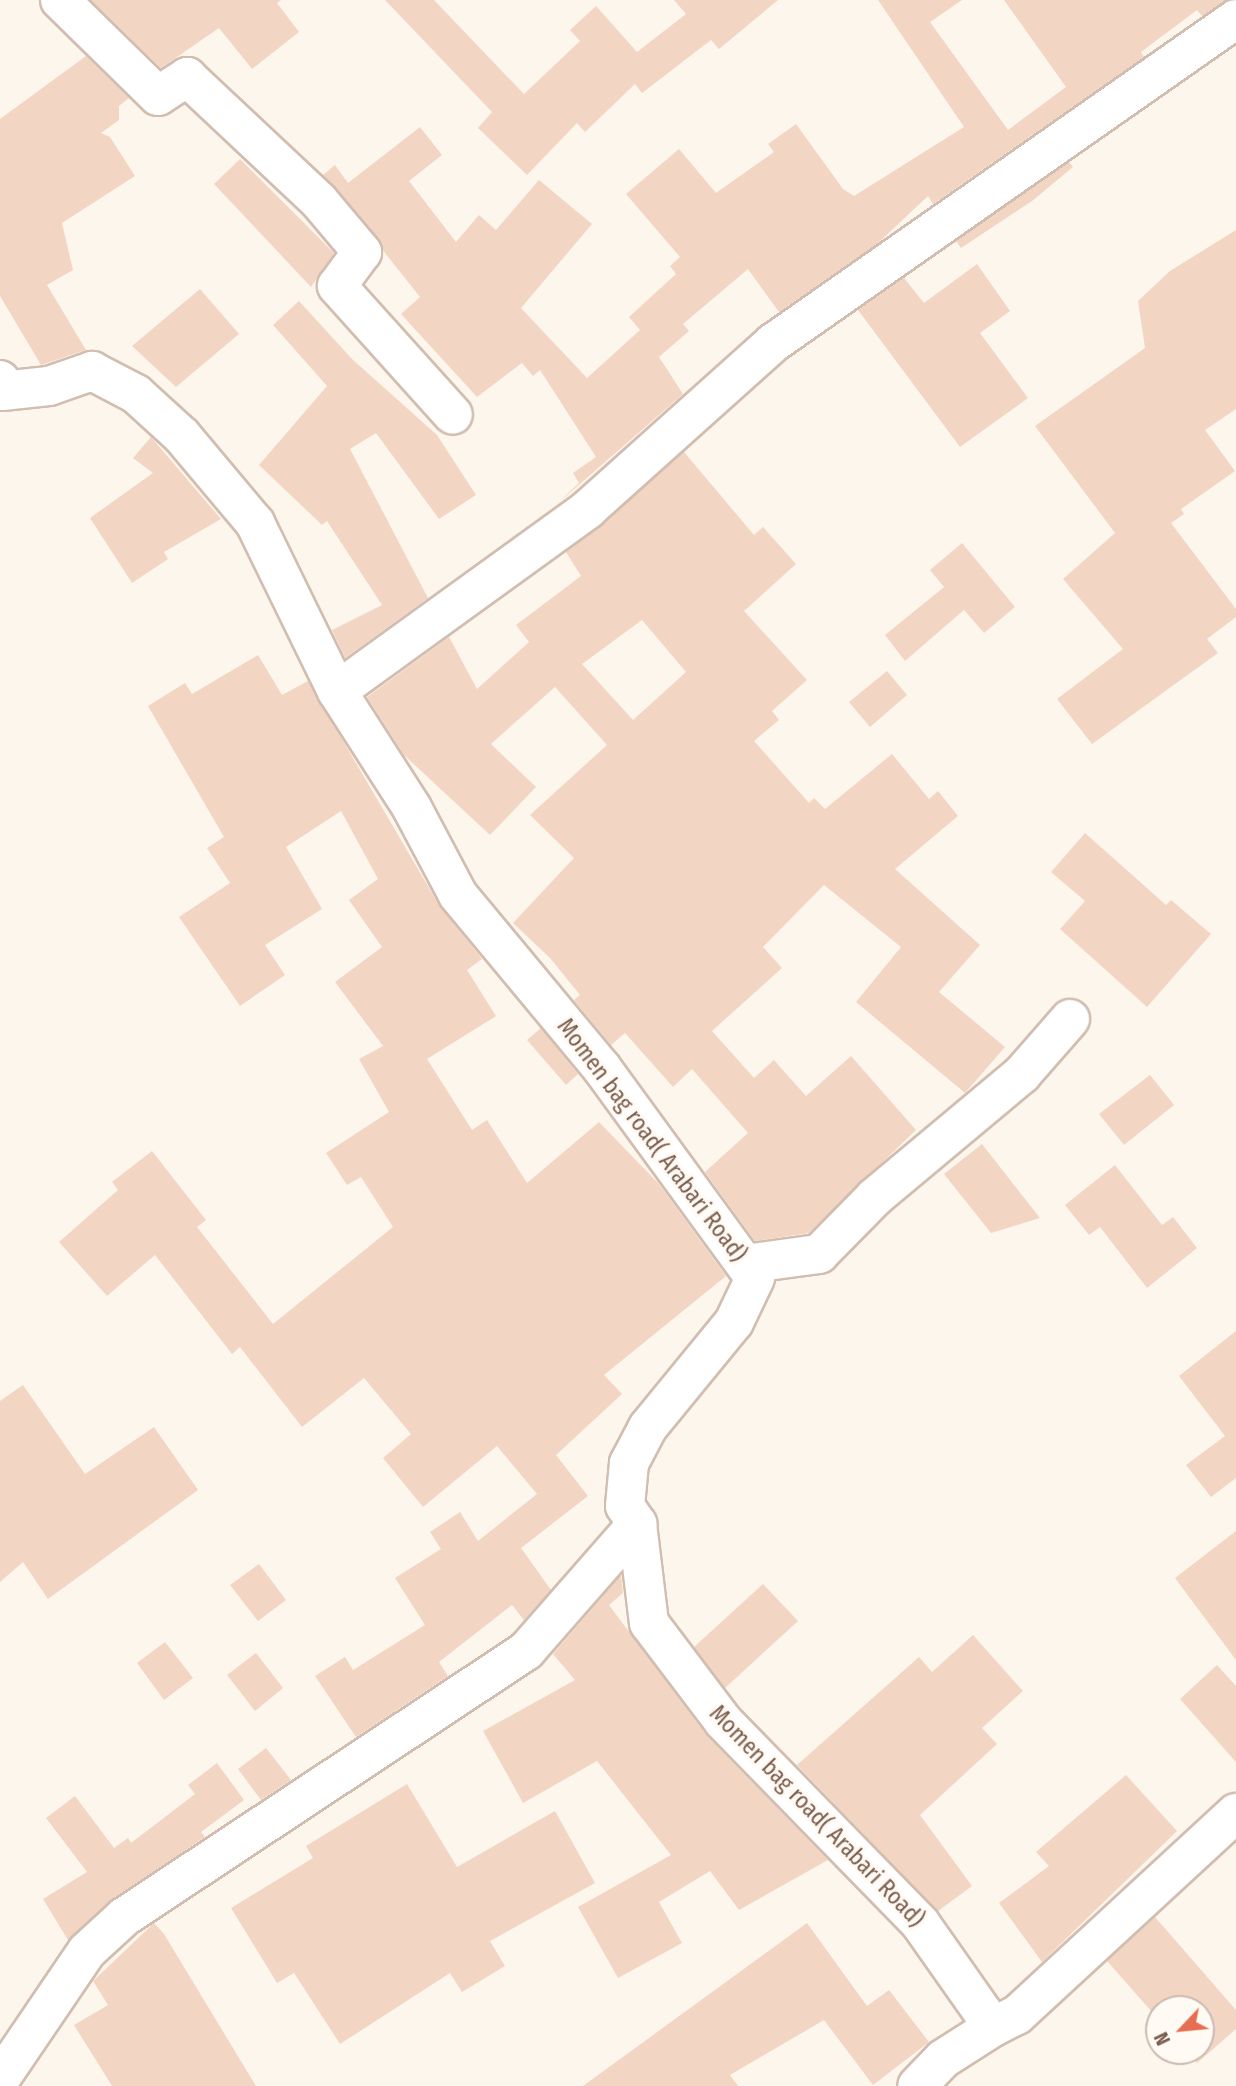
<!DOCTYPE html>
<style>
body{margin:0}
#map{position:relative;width:1236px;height:2086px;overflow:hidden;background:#fdf6ec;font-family:"Fira Sans Condensed",sans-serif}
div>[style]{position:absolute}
.building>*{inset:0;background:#f3d5c3}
.roads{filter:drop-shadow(2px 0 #d1beb0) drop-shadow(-2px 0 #d1beb0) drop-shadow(0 2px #d1beb0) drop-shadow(0 -2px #d1beb0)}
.minor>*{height:38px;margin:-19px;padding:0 19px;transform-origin:19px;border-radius:19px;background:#fff}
span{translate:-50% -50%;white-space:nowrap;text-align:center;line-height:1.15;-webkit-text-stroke:6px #fffaf3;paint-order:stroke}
.street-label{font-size:23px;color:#7a5c4d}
.north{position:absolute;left:1145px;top:1995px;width:70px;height:70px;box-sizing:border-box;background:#fffaf3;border:2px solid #cabbb1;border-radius:50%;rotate:244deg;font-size:19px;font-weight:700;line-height:28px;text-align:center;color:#7a5c4d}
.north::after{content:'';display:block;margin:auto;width:24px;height:32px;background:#e76f51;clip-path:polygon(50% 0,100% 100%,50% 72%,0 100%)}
</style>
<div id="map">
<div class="building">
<i style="clip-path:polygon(91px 0,281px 0,277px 3px,299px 32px,252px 69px,219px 28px,161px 68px)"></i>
<i style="clip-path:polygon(385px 0,434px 0,524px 94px,580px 41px,570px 30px,596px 6px,637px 52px,686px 14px,674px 0,778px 0,719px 49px,711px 40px,642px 93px,635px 84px,585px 132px,577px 123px,527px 175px,478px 128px,492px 112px)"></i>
<i style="clip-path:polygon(878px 0,962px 0,930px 22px,1008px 130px,1066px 87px,1004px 0,1226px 0,1202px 16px,1197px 10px,1141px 52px,1144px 57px,933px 204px,928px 196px,877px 244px,779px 312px,748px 269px,683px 324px,689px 331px,659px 357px,683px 394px,557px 504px,579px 483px,573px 473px,596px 457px,540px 370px,533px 376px,522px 363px,477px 397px,401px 314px,420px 297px,323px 175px,335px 165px,348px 183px,420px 127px,442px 155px,409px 181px,456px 242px,479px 215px,496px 230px,539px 180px,592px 224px,521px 308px,587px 378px,640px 330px,629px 317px,676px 274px,670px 266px,680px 257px,626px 194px,679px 149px,716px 193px,774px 152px,768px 144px,796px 124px,843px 189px,854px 196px,964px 127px)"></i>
<i style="clip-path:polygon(86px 56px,129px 98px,119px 106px,119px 120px,101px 133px,110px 137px,135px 176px,62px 223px,73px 270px,47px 285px,86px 350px,41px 365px,0 296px,0 119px)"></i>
<i style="clip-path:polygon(240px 159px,334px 253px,311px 287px,214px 184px)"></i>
<i style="clip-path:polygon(1069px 162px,1073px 167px,1032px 201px,961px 248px,956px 241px)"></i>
<i style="clip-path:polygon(1236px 230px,1236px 409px,1205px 430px,1235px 471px,1181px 509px,1184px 514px,1171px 523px,1236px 609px,1236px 617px,1207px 639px,1218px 653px,1092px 744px,1057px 699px,1123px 649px,1063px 579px,1115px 533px,1035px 426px,1145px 348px,1138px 301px,1170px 271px)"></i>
<i style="clip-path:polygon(977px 264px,1010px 311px,980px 333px,1028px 398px,960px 447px,858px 310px,904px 278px,924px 303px)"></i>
<i style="clip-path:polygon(200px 289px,239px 334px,176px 387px,132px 346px)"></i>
<i style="clip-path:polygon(299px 301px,352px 359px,437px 435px,476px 495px,439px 519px,376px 433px,350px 449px,428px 598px,345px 658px,332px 630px,382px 605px,327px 521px,322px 525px,259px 465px,327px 386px,273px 325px)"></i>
<i style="clip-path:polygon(151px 437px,221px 519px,164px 552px,168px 559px,132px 583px,90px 518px,153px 473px,133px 458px)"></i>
<i style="clip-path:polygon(evenodd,684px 452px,754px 535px,763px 527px,796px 564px,744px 611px,807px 680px,772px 711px,779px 720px,754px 741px,809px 803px,814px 798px,825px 809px,892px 754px,929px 799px,938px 791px,958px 816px,895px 869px,980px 945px,939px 992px,1005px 1047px,965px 1093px,856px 1002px,901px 947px,824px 885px,763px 947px,782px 968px,712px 1031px,754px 1078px,774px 1060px,806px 1096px,851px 1056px,916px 1130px,809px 1233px,755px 1241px,705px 1172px,748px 1133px,692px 1069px,673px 1087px,625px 1033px,611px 1045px,574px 1000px,580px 995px,550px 958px,513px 923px,574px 858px,530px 815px,607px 745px,555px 687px,491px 744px,536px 787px,490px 835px,404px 755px,367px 697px,449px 637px,477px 689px,529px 642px,516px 625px,581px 576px,566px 552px,684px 452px,642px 620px,686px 672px,633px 720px,582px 664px,642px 620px)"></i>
<i style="clip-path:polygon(962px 543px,1015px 607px,984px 633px,964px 610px,905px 661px,885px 635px,944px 587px,930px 570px)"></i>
<i style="clip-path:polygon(258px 655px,282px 695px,308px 681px,439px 905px,482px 959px,467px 970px,496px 1016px,427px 1059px,472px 1130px,487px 1120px,527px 1183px,599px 1122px,659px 1184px,726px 1276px,604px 1375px,622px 1394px,556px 1455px,588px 1496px,521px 1548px,551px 1590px,524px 1620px,512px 1605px,439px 1662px,448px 1676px,356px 1737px,315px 1676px,345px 1657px,353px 1670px,425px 1625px,395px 1578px,441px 1549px,430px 1532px,460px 1512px,478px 1541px,537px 1494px,497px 1446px,423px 1507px,383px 1458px,411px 1434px,364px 1378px,302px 1427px,240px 1347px,232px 1354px,155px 1255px,107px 1296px,59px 1242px,118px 1190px,112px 1182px,152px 1151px,206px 1220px,197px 1227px,273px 1324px,393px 1227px,361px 1177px,347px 1185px,326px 1153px,389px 1112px,359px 1059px,383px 1046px,335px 982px,382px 947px,349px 900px,378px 879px,341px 811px,286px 847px,322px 909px,265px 945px,285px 975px,240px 1006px,179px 917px,230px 883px,207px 848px,224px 837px,148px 706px,185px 683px,192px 694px)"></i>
<i style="clip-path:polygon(887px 671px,907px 695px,870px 727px,849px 702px)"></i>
<i style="clip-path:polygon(1085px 833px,1166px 905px,1171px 900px,1211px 934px,1147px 1007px,1060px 929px,1085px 901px,1051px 872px)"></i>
<i style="clip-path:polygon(541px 1028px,578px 1074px,566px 1085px,527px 1040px)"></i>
<i style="clip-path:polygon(1150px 1075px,1174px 1105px,1124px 1145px,1099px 1114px)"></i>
<i style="clip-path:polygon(982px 1144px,1040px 1218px,991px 1233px,944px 1174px)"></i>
<i style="clip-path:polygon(1115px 1165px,1162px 1225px,1173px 1217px,1197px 1248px,1147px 1288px,1100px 1227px,1089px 1235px,1065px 1205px)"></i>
<i style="clip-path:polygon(1236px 1331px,1236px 1478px,1211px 1497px,1186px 1465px,1225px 1436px,1179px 1376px)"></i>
<i style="clip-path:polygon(23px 1385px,85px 1474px,154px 1427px,198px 1490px,48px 1599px,23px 1562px,0 1582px,0 1401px)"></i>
<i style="clip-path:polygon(1236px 1531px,1236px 1660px,1175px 1578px)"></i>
<i style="clip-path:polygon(259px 1564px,286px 1600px,258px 1621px,230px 1585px)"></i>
<i style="clip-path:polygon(621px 1575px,623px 1593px,609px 1605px,707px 1736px,828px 1860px,739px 1910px,710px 1871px,659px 1902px,682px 1943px,618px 1978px,578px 1907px,671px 1855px,597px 1761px,523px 1803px,483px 1731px,575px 1680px,553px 1654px)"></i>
<i style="clip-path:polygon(763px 1584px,798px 1621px,725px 1688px,694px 1647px)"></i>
<i style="clip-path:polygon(973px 1635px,1023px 1691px,982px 1728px,997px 1744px,920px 1815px,972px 1886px,938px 1911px,797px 1765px,919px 1657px,932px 1672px)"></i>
<i style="clip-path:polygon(165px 1642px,193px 1678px,164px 1700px,137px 1663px)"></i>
<i style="clip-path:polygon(256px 1653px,283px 1688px,255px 1711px,227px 1675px)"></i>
<i style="clip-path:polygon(1217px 1665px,1236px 1686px,1236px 1762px,1180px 1699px)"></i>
<i style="clip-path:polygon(266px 1748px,291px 1780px,261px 1800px,238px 1769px)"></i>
<i style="clip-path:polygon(217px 1763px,244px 1800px,201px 1832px,205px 1837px,112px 1899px,68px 1940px,43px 1899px,87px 1872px,46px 1818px,75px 1796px,114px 1848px,128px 1838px,131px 1843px,195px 1794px,188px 1785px)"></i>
<i style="clip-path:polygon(1126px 1775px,1177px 1831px,1042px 1962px,999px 1903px,1049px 1866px,1036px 1852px)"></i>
<i style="clip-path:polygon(407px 1784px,457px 1867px,555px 1811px,595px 1883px,490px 1941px,505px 1966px,462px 1992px,450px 1973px,340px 2044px,294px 1973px,277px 1983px,231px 1908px,313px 1858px,306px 1846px)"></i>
<i style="clip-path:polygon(1155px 1917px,1236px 2010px,1236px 2029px,1197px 2063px,1186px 2051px,1201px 2051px,1201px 2009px,1159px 2009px,1159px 2020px,1107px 1961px)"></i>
<i style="clip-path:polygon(154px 1923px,164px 1934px,256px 2086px,112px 2086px,74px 2025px,108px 2005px,93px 1981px)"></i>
<i style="clip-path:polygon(807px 1923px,867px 2006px,889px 1990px,929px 2042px,873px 2085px,824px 2020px,730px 2075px,738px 2086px,583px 2086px)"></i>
</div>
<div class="roads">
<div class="minor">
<i style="left:60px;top:0;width:137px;rotate:44.4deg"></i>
<i style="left:158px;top:96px;width:35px;rotate:-33deg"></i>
<i style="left:187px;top:77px;width:181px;rotate:43.2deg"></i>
<i style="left:319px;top:201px;width:67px;rotate:49.9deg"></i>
<i style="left:362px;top:252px;width:42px;rotate:126.3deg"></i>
<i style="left:337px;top:286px;width:173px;rotate:48deg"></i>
<i style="left:0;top:380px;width:11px;rotate:80deg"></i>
<i style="left:2px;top:391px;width:47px;rotate:-6.1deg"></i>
<i style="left:49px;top:386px;width:46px;rotate:-19.2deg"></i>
<i style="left:92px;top:371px;width:50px;rotate:27.6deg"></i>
<i style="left:136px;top:394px;width:62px;rotate:42.4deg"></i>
<i style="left:182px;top:436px;width:114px;rotate:50deg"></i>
<i style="left:255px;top:523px;width:187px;rotate:64deg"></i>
<i style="left:337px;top:691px;width:139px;rotate:57.3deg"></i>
<i style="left:412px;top:808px;width:98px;rotate:62.1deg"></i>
<i style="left:458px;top:895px;width:224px;rotate:50.3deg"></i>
<i style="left:601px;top:1067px;width:261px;rotate:53.9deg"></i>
<i style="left:755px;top:1278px;width:49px;rotate:115.5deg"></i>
<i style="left:734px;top:1322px;width:136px;rotate:129.3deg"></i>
<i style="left:648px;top:1427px;width:41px;rotate:117.8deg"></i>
<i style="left:629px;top:1463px;width:43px;rotate:95.3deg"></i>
<i style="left:625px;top:1506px;width:22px;rotate:56deg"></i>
<i style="left:637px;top:1524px;width:100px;rotate:83.1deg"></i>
<i style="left:649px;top:1623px;width:123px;rotate:52.9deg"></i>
<i style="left:723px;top:1721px;width:282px;rotate:45.7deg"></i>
<i style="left:920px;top:1923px;width:127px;rotate:54.9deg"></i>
<i style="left:993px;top:2027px;width:59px;rotate:147.4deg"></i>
<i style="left:943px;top:2059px;width:37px;rotate:134deg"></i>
<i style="left:337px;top:691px;width:310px;rotate:-35.9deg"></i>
<i style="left:588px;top:509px;width:249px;rotate:-41.9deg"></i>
<i style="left:773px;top:343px;width:565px;rotate:-34.98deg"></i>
<i style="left:745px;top:1264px;width:75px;rotate:-7.7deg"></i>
<i style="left:819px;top:1254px;width:80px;rotate:-45.5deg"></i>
<i style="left:875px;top:1197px;width:192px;rotate:-39.9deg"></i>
<i style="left:1022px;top:1074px;width:73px;rotate:-48.9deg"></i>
<i style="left:993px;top:2027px;width:27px;rotate:-27deg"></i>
<i style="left:1017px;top:2015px;width:298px;rotate:-42.7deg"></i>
<i style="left:0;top:2079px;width:155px;rotate:-55.8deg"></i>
<i style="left:87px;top:1951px;width:50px;rotate:-42.6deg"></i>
<i style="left:124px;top:1917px;width:482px;rotate:-33.5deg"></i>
<i style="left:526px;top:1651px;width:169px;rotate:-48.8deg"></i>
</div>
</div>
<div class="street-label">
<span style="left:652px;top:1140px;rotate:53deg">Momen bag road( Arabari Road)</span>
<span style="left:817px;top:1816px;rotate:46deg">Momen bag road( Arabari Road)</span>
</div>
<div class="north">N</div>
</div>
